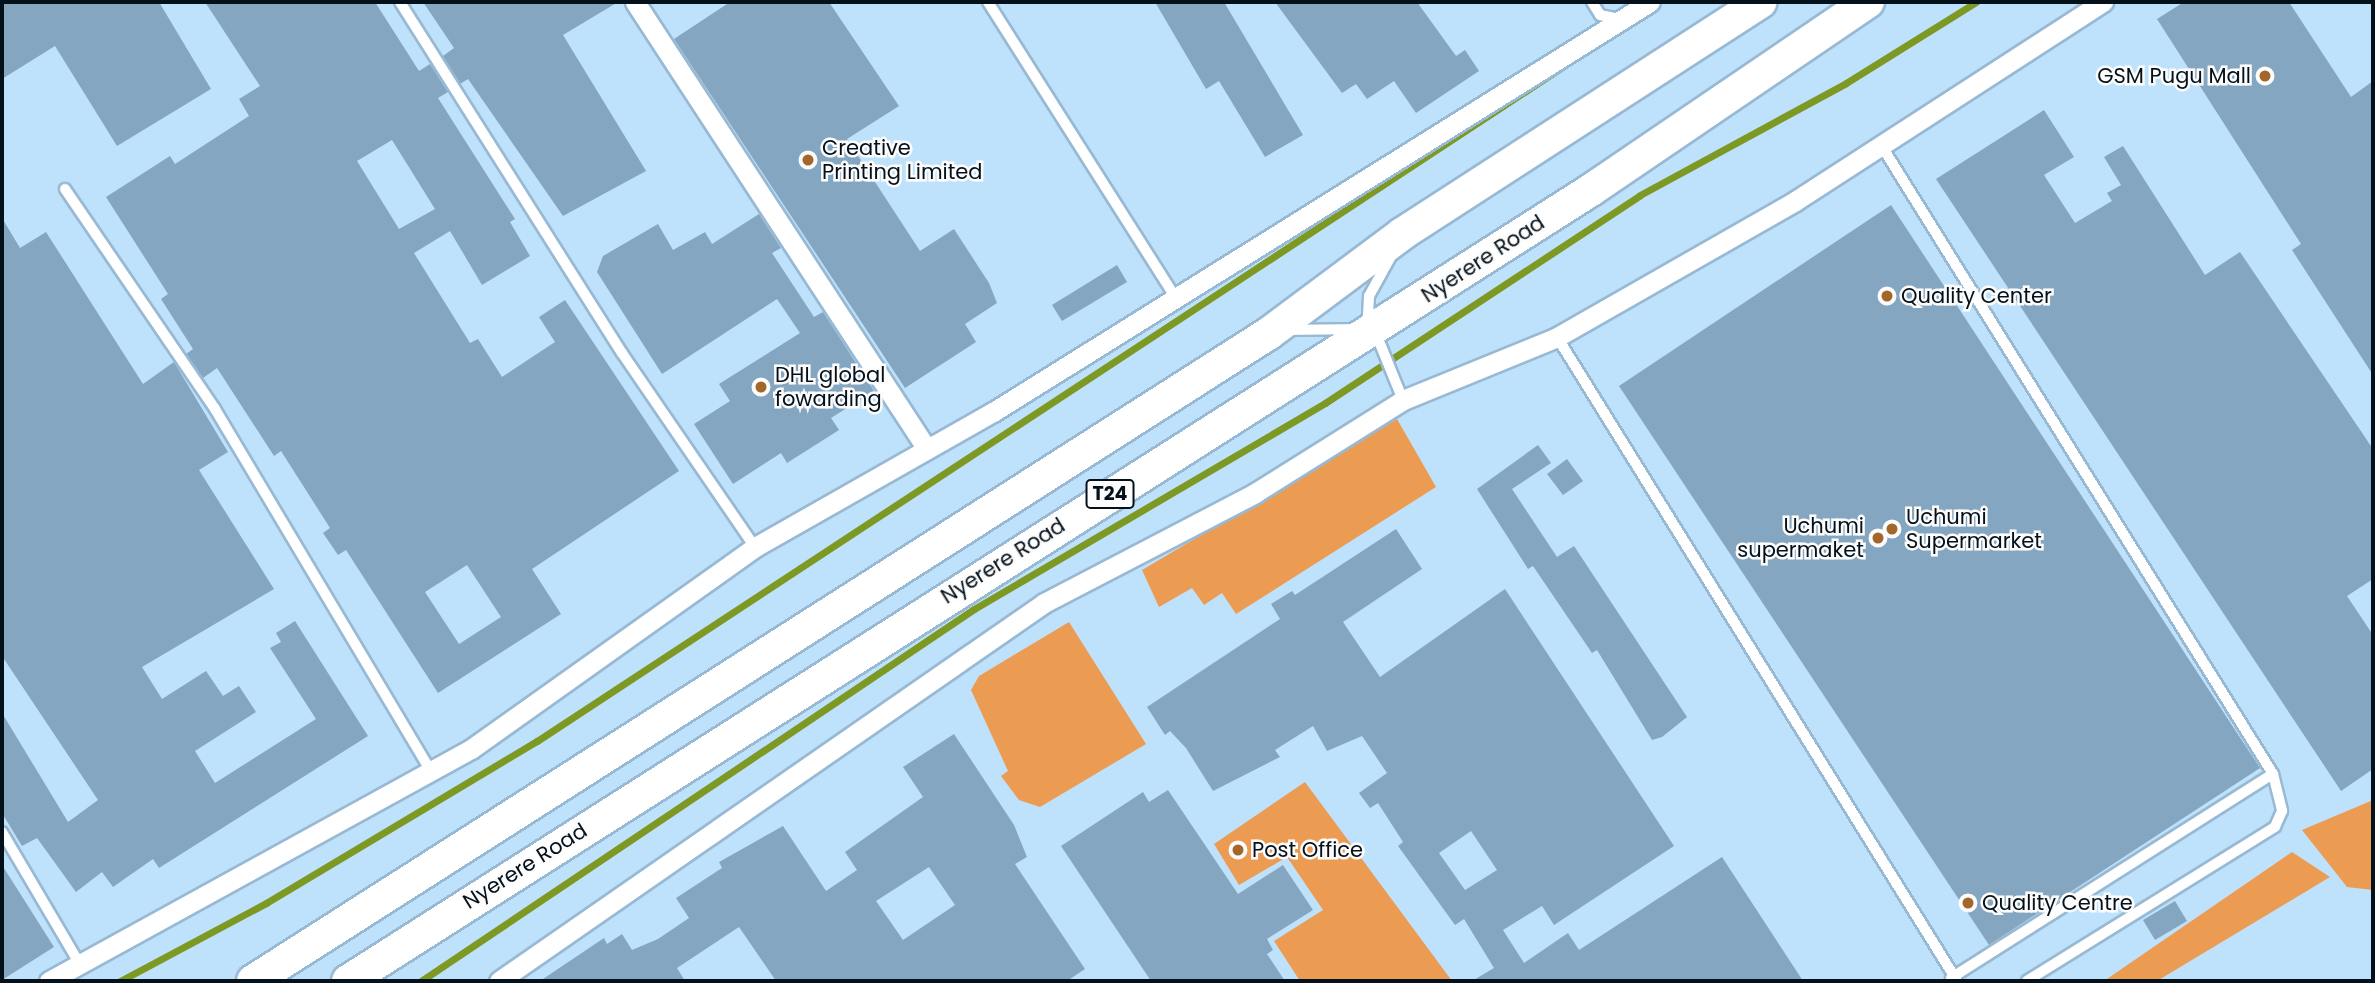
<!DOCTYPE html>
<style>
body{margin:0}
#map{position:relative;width:2375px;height:983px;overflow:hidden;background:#bee1fc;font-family:Poppins,sans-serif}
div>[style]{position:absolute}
.green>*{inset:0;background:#ec9c52}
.stream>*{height:7px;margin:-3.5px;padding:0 3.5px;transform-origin:3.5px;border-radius:3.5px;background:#7e9923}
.building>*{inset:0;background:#85a6c0}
.roads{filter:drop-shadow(2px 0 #98b9d4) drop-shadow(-2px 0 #98b9d4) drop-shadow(0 2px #98b9d4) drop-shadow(0 -2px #98b9d4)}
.service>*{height:10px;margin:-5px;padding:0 5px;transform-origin:5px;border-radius:5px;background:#fff}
.minor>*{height:19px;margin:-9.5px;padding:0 9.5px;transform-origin:9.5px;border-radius:9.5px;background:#fff}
.trunk>*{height:32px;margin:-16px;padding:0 16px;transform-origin:16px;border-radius:16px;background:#fff}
.dots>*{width:19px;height:19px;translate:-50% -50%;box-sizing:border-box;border:4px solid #fcfcfc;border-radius:50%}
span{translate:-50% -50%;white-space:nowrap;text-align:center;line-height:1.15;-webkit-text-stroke:5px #fcfcfc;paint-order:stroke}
.shield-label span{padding:2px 5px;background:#fcfcfc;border:2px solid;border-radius:5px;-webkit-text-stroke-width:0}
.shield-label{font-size:19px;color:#05111a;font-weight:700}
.poi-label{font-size:21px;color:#05111a}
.right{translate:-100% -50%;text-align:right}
.left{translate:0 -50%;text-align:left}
.street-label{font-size:21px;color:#05111a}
.frame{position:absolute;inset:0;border:4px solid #05111a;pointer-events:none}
</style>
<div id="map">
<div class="green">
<i style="clip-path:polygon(1397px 419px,1436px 487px,1236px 614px,1222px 593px,1204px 605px,1192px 588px,1159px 607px,1142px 570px)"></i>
<i style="clip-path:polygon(1069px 622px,1146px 744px,1040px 807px,1019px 800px,1001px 776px,1008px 771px,971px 690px,979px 676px)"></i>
<i style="clip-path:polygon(1305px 782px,1452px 981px,1300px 981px,1274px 941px,1323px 910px,1287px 857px,1239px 885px,1214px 844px)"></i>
<i style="clip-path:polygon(2373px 800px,2373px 890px,2347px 887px,2302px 830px)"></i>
<i style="clip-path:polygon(2292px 852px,2330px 877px,2157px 981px,2104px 981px)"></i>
</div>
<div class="stream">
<i style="left:120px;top:981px;width:166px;rotate:-28.1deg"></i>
<i style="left:266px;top:903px;width:316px;rotate:-30.9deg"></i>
<i style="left:537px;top:741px;width:1229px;rotate:-33.32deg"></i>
<i style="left:421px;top:981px;width:666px;rotate:-33.93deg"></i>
<i style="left:974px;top:609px;width:407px;rotate:-30.4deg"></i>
<i style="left:1325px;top:403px;width:377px;rotate:-33.4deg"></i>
<i style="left:1640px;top:195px;width:234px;rotate:-28.5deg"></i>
<i style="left:1846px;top:83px;width:153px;rotate:-31.9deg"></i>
</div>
<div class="building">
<i style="clip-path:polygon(2px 2px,159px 2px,211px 89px,117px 146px,55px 46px,2px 79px)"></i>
<i style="clip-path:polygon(evenodd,205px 2px,375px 2px,419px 71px,430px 64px,448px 92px,438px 98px,515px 219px,510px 222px,530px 256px,482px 285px,450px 231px,414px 253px,470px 343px,478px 339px,502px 377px,555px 342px,539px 317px,565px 300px,679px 471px,532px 569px,561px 614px,438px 693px,346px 550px,338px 555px,323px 533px,330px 528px,281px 451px,274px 456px,217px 368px,203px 378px,186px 354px,193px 349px,161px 299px,168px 294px,106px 197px,170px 156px,175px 164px,249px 116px,239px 99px,260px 86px,205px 2px,392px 140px,435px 209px,399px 229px,357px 161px,392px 140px,205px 2px,467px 565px,501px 617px,459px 644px,425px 592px,467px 565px)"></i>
<i style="clip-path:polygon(423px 2px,618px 2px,563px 35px,646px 171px,563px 216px,468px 79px,460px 84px,443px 56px,454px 48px)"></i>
<i style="clip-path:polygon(730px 2px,829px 2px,899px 106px,847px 139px,920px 251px,954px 229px,989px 283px,997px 303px,965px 324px,976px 342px,905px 388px,674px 39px)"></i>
<i style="clip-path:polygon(1155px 2px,1224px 2px,1303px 135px,1265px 157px,1219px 81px,1206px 89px)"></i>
<i style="clip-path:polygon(1275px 2px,1417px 2px,1456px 56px,1465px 50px,1479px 71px,1416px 113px,1394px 81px,1367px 99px,1356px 84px,1342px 93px)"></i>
<i style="clip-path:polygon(2184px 2px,2289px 2px,2351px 97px,2373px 81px,2373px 375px,2292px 250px,2301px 244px,2157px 19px)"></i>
<i style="clip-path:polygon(2044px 110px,2074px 157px,2044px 175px,2075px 223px,2112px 201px,2107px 193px,2121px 185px,2104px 157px,2123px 146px,2205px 275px,2240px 252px,2373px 449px,2373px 579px,2347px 596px,2373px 635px,2373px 769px,2341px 791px,1936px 179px)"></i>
<i style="clip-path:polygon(1891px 205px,2260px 768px,1989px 945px,1619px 386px)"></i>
<i style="clip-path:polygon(759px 214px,781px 248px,772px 253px,814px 317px,823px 312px,874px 391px,831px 418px,839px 430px,787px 463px,781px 453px,733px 484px,694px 424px,730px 401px,719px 384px,800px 333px,777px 299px,662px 374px,597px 272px,603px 256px,658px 224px,673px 250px,705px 232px,712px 244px)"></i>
<i style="clip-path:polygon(2px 218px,20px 248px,46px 232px,143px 384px,174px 362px,228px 452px,199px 470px,274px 589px,142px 667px,162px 699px,206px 671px,223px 696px,239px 686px,256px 712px,195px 751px,215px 783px,316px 719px,270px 648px,281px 642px,276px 633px,295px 621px,368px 736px,159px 868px,153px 859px,113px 887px,102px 872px,76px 892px,37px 838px,22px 846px,2px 813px,2px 713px,68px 822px,98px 800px,2px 656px)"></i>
<i style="clip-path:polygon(1117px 265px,1127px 282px,1062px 321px,1052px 305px)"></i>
<i style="clip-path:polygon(1538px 445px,1551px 463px,1512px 489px,1557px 557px,1574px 546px,1687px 717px,1662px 737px,1652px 740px,1597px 650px,1592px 653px,1533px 566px,1528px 569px,1477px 489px)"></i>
<i style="clip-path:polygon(1567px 459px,1583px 481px,1563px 495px,1547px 474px)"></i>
<i style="clip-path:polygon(evenodd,1396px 529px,1422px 569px,1343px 622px,1380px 677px,1505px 589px,1674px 846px,1554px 925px,1542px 906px,1503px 930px,1524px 963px,1568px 933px,1579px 950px,1722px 857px,1803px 981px,1472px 981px,1494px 968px,1464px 919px,1455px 925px,1398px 846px,1403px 842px,1378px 803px,1370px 808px,1359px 793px,1387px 773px,1362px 736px,1327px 751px,1313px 726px,1275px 750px,1280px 757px,1213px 791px,1186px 748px,1170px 731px,1165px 735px,1147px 707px,1280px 619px,1271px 604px,1292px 591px,1295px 595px,1396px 529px,1471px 831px,1497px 870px,1465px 890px,1439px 853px,1471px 831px)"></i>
<i style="clip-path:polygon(evenodd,954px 734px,1014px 825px,1027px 857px,1015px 864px,1085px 969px,1067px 981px,776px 981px,739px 927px,677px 968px,685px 981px,540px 981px,604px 938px,607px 944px,622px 934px,632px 950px,658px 939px,689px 918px,676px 898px,722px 868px,719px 862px,783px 826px,826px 891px,857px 870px,845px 852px,923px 797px,903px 767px,954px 734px,929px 867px,955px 905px,903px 940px,876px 901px,929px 867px)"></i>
<i style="clip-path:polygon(1168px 790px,1238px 894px,1283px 865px,1313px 910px,1267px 939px,1273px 950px,1267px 954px,1285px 981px,1151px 981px,1061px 846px,1143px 792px,1149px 802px)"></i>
<i style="clip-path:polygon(2px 865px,54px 947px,2px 980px)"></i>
<i style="clip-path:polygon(2175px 901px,2187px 921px,2155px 940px,2143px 920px)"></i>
</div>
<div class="roads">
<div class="service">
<i style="left:400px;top:2px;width:415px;rotate:57.7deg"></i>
<i style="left:622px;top:353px;width:235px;rotate:55.6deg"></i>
<i style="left:988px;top:2px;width:349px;rotate:57.6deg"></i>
<i style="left:1592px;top:2px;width:15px;rotate:58deg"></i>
<i style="left:1600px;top:15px;width:20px;rotate:11deg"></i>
<i style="left:1881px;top:145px;width:741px;rotate:58.07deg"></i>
<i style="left:2273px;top:774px;width:38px;rotate:76deg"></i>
<i style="left:2282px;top:811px;width:17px;rotate:114deg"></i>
<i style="left:2275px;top:827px;width:292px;rotate:148.2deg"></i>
<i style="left:65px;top:189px;width:266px;rotate:55.7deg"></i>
<i style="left:215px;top:409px;width:422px;rotate:59.2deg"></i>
<i style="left:1391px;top:256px;width:46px;rotate:118.8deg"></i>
<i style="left:1369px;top:296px;width:18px;rotate:93deg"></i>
<i style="left:1368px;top:314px;width:93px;rotate:67.9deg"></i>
<i style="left:1291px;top:330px;width:65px;rotate:-0.9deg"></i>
<i style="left:1557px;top:337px;width:758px;rotate:58.15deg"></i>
<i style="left:2px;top:832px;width:150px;rotate:59.5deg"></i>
<i style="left:1951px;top:978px;width:381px;rotate:-32.4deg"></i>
</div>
<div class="minor">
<i style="left:635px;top:2px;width:534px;rotate:56.85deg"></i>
<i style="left:49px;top:981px;width:482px;rotate:-28.8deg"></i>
<i style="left:471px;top:749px;width:349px;rotate:-35.4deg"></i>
<i style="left:755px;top:547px;width:274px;rotate:-29.6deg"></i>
<i style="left:993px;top:412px;width:774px;rotate:-31.97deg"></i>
<i style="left:499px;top:981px;width:663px;rotate:-34.74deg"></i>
<i style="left:1044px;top:603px;width:238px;rotate:-27.5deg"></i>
<i style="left:1255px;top:493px;width:175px;rotate:-32.1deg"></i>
<i style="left:1403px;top:400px;width:166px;rotate:-22.2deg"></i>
<i style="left:1557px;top:337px;width:274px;rotate:-29.7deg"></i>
<i style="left:1795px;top:201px;width:367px;rotate:-32.9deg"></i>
</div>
<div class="trunk">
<i style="left:253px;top:981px;width:1204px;rotate:-32.52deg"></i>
<i style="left:1268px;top:334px;width:167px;rotate:-36.7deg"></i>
<i style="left:1402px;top:234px;width:427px;rotate:-32.9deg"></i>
<i style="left:348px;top:981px;width:1473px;rotate:-32.47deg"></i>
<i style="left:1591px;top:190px;width:335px;rotate:-34.2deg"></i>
</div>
</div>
<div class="dots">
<i style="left:2265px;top:76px;background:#a4672b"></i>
<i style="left:808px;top:160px;background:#a4672b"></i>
<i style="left:1887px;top:296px;background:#a4672b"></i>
<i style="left:761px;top:387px;background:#a4672b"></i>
<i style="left:1892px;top:529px;background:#a4672b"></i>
<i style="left:1878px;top:538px;background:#a4672b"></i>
<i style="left:1238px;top:850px;background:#a4672b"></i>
<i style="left:1968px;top:903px;background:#a4672b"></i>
</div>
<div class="shield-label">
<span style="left:1110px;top:494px">T24</span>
</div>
<div class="poi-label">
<span class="right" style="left:2251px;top:76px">GSM Pugu Mall</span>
<span class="left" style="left:822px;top:160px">Creative<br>Printing Limited</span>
<span class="left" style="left:1901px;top:296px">Quality Center</span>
<span class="left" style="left:775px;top:387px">DHL global<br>fowarding</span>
<span class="left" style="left:1906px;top:529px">Uchumi<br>Supermarket</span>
<span class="right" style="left:1864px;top:538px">Uchumi<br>supermaket</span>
<span class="left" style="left:1252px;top:850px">Post Office</span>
<span class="left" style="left:1982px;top:903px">Quality Centre</span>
</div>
<div class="street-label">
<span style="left:1483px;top:259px;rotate:-33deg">Nyerere Road</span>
<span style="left:1003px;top:561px;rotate:-32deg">Nyerere Road</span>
<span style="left:525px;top:866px;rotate:-32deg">Nyerere Road</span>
</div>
<div class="frame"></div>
</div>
